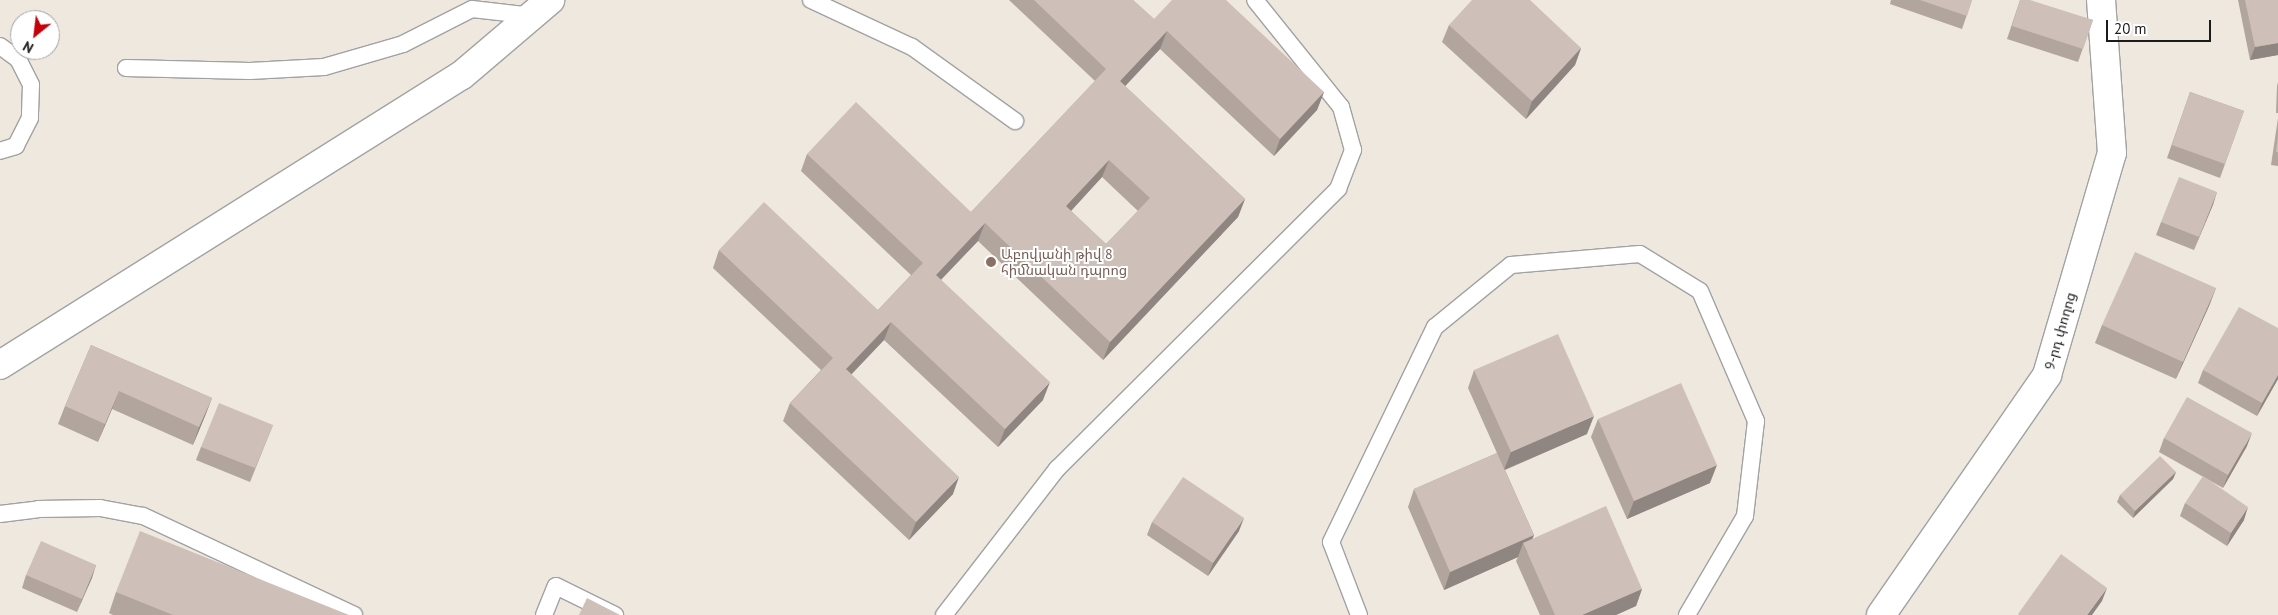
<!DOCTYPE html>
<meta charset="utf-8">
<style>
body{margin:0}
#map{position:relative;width:2278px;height:615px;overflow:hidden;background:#eee8df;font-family:"PT Sans","Noto Sans Armenian",sans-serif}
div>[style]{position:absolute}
.roads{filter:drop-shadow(1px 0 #a2a2a2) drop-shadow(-1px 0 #a2a2a2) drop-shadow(0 1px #a2a2a2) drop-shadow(0 -1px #a2a2a2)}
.service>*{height:16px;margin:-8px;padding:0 8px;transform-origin:8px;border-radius:8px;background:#fff}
.minor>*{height:28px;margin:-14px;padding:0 14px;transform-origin:14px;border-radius:14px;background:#fff}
.wall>*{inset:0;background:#b1a59e}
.shaded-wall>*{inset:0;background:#908681}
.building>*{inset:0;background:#cec0b8}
.dots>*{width:14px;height:14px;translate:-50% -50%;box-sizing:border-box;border:2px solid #fff;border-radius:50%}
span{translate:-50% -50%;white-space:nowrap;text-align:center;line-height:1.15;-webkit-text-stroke:4px #fff;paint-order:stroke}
.education-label{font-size:14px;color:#785e54}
.left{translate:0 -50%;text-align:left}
.street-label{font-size:14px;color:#1b1b1b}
.north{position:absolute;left:10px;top:10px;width:50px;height:50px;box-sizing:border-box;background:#fff;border:1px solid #a4a4a4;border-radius:50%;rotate:209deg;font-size:14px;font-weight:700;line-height:20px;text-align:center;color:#1b1b1b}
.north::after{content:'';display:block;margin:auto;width:18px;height:22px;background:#c50009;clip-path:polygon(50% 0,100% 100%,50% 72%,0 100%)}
.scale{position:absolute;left:2106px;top:20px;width:105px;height:22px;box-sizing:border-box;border:2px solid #1b1b1b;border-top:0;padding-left:6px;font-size:15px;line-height:18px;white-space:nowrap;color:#1b1b1b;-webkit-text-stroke:4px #fff;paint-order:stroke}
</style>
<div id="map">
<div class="roads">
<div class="service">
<i style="left:811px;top:0;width:111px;rotate:25deg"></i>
<i style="left:912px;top:47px;width:127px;rotate:35.7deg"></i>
<i style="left:0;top:46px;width:22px;rotate:36deg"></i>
<i style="left:18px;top:59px;width:29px;rotate:63deg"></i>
<i style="left:31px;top:85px;width:33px;rotate:92deg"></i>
<i style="left:30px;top:118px;width:31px;rotate:117deg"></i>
<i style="left:16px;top:146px;width:17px;rotate:163deg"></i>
<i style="left:126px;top:68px;width:124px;rotate:1.4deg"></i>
<i style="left:250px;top:71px;width:74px;rotate:-3.1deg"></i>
<i style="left:324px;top:67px;width:82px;rotate:-16.2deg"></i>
<i style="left:403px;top:44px;width:77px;rotate:-26.9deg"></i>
<i style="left:472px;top:9px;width:61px;rotate:6.5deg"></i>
<i style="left:0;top:514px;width:38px;rotate:-7deg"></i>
<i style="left:38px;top:509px;width:62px;rotate:-0.9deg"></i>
<i style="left:100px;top:508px;width:44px;rotate:10.5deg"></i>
<i style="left:143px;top:516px;width:233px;rotate:25.1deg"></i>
<i style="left:544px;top:615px;width:31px;rotate:-68deg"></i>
<i style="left:556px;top:586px;width:66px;rotate:26.2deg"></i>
<i style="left:944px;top:615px;width:185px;rotate:-52.3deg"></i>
<i style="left:1057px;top:469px;width:397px;rotate:-44.9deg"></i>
<i style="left:1338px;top:189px;width:42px;rotate:-69deg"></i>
<i style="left:1353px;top:150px;width:45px;rotate:-105.6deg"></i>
<i style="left:1341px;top:107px;width:137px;rotate:-128.8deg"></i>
<i style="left:1359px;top:615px;width:78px;rotate:-111deg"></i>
<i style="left:1331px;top:542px;width:239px;rotate:-64.2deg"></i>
<i style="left:1435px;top:327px;width:98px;rotate:-39.2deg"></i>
<i style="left:1511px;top:265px;width:129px;rotate:-4.9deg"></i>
<i style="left:1640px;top:254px;width:70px;rotate:31.7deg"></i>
<i style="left:1700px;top:291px;width:142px;rotate:66.7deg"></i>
<i style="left:1756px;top:421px;width:96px;rotate:96.6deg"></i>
<i style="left:1745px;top:516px;width:115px;rotate:120.4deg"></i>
</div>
<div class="minor">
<i style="left:0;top:365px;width:545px;rotate:-32.12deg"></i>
<i style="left:462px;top:75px;width:116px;rotate:-40.4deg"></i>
<i style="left:1881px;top:615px;width:292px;rotate:-55.3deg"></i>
<i style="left:2047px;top:375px;width:231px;rotate:-73.7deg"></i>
<i style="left:2112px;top:153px;width:153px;rotate:-94.1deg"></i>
</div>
</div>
<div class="wall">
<i style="clip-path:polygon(evenodd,1009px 0,1133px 0,1154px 19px,1324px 92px,1317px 110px,1274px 156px,1160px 49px,1125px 86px,1245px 199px,1238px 217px,1103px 360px,978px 241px,941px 280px,1043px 400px,998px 447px,884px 340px,851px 375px,953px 494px,909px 540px,783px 421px,790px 403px,821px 370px,713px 268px,719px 250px,878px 310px,911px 275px,801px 171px,807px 154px,971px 212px,1095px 81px,1009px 0,1102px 177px,1138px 211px,1106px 244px,1071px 211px,1102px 177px)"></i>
<i style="clip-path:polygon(1891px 0,1972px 0,1962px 29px,1890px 4px)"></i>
<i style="clip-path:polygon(2020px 0,2093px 20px,2078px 62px,2007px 39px)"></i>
<i style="clip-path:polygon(2238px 0,2278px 0,2278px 55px,2250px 60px)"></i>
<i style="clip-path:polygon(1449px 25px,1581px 48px,1575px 65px,1526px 119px,1442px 42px)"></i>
<i style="clip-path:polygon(2278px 82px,2278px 113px,2276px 113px,2277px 86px)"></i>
<i style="clip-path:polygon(2190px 92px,2244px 111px,2220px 178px,2167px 158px)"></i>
<i style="clip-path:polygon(2278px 118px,2278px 166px,2271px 165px)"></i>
<i style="clip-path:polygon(2217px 192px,2194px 250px,2156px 235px,2161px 222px)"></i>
<i style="clip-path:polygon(2216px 288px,2209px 306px,2176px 379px,2095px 343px,2102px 325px)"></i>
<i style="clip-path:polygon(2278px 328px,2278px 379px,2257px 416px,2198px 383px,2203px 370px)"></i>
<i style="clip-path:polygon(91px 345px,212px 398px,205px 416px,193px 445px,112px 409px,98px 442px,58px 424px,65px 406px)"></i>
<i style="clip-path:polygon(1474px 370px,1587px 434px,1505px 470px,1534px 535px,1532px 539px,1642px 589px,1636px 606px,1616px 615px,1540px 615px,1516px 561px,1518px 557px,1444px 590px,1408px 507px,1414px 489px,1497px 453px,1468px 388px)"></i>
<i style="clip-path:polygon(1598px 419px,1710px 483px,1627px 519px,1591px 437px)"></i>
<i style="clip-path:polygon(273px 425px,250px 482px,196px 460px,201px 447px)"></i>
<i style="clip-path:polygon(2164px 438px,2247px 446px,2223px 488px,2159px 452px)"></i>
<i style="clip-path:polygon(2176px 472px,2173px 479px,2133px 518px,2117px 502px,2120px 495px)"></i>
<i style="clip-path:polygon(2185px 503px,2244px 520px,2227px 546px,2180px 516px)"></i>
<i style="clip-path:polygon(1152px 522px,1239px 531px,1208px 576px,1147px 535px)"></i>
<i style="clip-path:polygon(96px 565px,77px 612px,22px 588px,26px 575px)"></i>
<i style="clip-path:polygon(116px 592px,349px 615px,113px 615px,109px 613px)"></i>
</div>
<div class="shaded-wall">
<i style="clip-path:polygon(1167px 31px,1160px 49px,1113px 99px,1120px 81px)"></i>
<i style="clip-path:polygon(2278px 43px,2278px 55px,2250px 60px,2255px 47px)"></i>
<i style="clip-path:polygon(1581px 48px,1575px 65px,1526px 119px,1532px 101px)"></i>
<i style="clip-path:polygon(1324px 92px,1317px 110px,1274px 156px,1280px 139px)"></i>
<i style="clip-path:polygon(1109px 160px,1102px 177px,1059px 224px,1066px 206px)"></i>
<i style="clip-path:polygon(2217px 192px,2213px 205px,2194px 250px,2199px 237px)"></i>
<i style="clip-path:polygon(1245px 199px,1238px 217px,1103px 360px,1110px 342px)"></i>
<i style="clip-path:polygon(985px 223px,978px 241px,929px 292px,936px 275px)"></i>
<i style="clip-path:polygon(2216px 288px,2209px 306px,2176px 379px,2183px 362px)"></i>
<i style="clip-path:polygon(891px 322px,884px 340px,839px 387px,846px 369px)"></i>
<i style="clip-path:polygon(2278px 375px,2278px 379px,2257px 416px,2262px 403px)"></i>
<i style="clip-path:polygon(1050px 382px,1043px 400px,998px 447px,1005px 429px)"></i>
<i style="clip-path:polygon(119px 391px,112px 409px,98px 442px,105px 424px)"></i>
<i style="clip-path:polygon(212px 398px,205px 416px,193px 445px,199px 427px)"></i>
<i style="clip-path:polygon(1594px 416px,1587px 434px,1504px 470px,1511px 452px)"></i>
<i style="clip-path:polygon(2252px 433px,2247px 446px,2223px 488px,2228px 475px)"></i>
<i style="clip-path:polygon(1717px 465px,1710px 483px,1627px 519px,1634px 501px)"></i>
<i style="clip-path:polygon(2176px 472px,2173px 479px,2133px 518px,2135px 511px)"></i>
<i style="clip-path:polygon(959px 477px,953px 494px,909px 540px,916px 522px)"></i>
<i style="clip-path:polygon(2248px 507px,2244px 520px,2227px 546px,2231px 533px)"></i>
<i style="clip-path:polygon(1244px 518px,1239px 531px,1208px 576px,1213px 563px)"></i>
<i style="clip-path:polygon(1534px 535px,1527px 553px,1523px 543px,1518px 557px,1444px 590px,1450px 572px)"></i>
<i style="clip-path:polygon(96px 565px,92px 578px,77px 612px,82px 599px)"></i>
<i style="clip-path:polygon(2107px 588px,2102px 601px,2092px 615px,2087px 615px)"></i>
<i style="clip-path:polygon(1642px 589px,1636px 606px,1616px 615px,1582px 615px)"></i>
</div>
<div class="building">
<i style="clip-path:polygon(evenodd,1034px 0,1133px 0,1154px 19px,1172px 0,1226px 0,1324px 92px,1280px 139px,1167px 31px,1120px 81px,1245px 199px,1110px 342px,985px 223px,936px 275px,1050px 382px,1005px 429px,891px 322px,846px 369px,959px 477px,916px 522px,790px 403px,833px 358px,719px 250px,764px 202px,878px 310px,923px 263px,807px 154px,856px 102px,971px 212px,1106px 69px,1034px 0,1109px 160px,1150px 198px,1106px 244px,1066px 206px,1109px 160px)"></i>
<i style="clip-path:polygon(1472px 0,1530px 0,1581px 48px,1532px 101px,1449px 25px)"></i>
<i style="clip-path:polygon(1920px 0,1972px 0,1967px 16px)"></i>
<i style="clip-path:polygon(2020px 0,2030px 0,2093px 20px,2083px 49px,2012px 26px)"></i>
<i style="clip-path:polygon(2245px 0,2278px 0,2278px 43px,2255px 47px)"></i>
<i style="clip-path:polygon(2190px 92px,2244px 111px,2225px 164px,2172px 145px)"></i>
<i style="clip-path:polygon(2278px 136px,2278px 152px,2276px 152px)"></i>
<i style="clip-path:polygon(2179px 177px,2217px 192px,2199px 237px,2161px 222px)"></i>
<i style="clip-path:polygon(2135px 252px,2216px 288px,2183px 362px,2102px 325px)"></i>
<i style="clip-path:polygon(2239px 307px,2278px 328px,2278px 375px,2262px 403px,2203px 370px)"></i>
<i style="clip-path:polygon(1558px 334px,1594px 416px,1511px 452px,1474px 370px)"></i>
<i style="clip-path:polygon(91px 345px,212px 398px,199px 427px,119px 391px,105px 424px,65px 406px)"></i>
<i style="clip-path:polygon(1681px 383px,1717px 465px,1634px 501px,1598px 419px)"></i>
<i style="clip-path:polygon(2187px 397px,2252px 433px,2228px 475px,2164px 438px)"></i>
<i style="clip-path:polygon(219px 403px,273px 425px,255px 468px,201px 447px)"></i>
<i style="clip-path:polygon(1497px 453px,1534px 535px,1450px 572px,1414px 489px)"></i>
<i style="clip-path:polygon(2160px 456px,2176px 472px,2135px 511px,2120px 495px)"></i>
<i style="clip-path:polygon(2203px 476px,2248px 507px,2231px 533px,2185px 503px)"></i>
<i style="clip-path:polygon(1183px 477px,1244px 518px,1213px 563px,1152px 522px)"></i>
<i style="clip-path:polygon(1606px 506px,1642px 589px,1582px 615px,1555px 615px,1523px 543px)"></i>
<i style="clip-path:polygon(140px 531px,349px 615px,173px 615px,116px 592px)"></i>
<i style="clip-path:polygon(41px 541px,96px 565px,82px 599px,26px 575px)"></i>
<i style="clip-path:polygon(2061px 554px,2107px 588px,2087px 615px,2019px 615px,2018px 614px)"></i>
<i style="clip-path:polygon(587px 598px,620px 615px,579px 615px)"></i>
</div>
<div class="dots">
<i style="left:991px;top:262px;background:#8d6e63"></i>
</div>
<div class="education-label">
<span class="left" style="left:1001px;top:262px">Աբովյանի թիվ 8<br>հիմնական դպրոց</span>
</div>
<div class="street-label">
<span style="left:2060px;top:331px;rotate:-74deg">9-րդ փողոց</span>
</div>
<div class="north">N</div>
<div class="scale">20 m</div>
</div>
